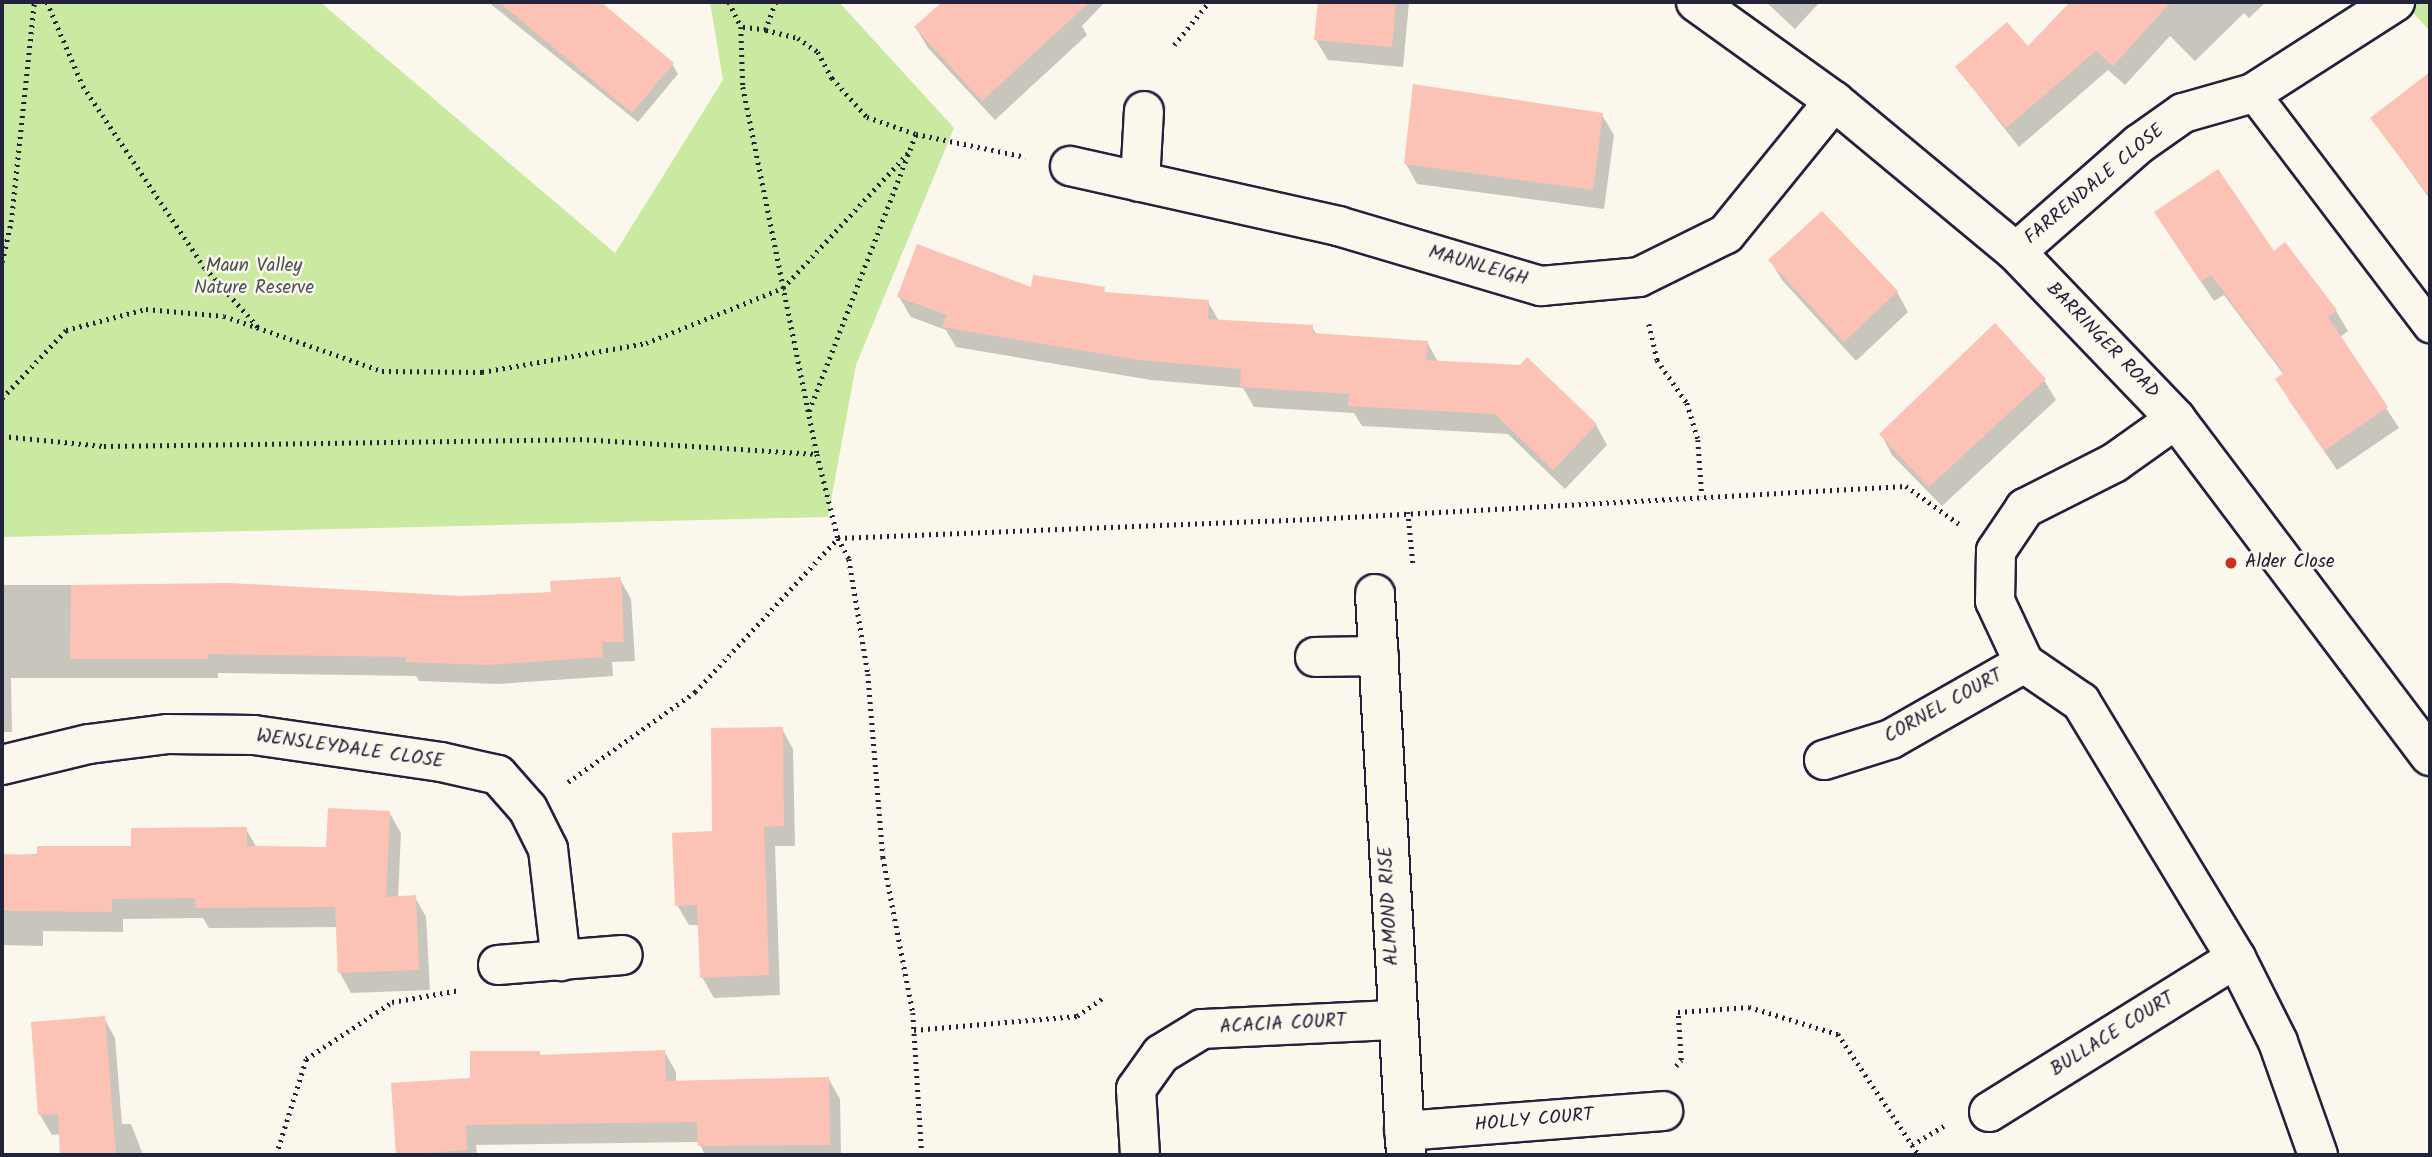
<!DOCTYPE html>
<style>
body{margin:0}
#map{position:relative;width:2432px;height:1157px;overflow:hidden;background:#fbf7ec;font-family:Kalam,sans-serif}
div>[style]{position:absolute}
.green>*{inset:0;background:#caeaa2}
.shadow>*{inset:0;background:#0003}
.building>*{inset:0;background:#fcc2b5}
.path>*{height:4.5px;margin-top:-2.25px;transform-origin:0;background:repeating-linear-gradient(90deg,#22223b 0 2px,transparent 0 7px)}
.roads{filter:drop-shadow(2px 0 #22223b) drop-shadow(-2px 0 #22223b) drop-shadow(0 2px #22223b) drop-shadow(0 -2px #22223b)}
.service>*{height:32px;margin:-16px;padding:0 16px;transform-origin:16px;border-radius:16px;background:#fbf7ec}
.minor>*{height:38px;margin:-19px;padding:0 19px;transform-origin:19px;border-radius:19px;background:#fbf7ec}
.dots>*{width:19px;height:19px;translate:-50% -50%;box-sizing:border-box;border:4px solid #fbf7ec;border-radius:50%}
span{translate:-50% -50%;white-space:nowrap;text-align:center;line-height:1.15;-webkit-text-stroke:5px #fbf7ec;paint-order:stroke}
.street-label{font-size:19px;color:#22223b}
.park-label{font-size:19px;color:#4c5455}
.poi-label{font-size:19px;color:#22223b}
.left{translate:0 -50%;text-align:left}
.frame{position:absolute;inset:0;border:4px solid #22223b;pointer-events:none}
</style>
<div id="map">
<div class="green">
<i style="clip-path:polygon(2px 2px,320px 2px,615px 253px,723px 80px,710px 2px,839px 2px,954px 128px,856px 365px,828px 517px,2px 537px)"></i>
<i style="clip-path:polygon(2403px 2px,2430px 2px,2430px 31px)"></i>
</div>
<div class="shadow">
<i style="clip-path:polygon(488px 2px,598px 2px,672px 64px,678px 74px,638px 122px)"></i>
<i style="clip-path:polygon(944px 2px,1105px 2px,1082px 26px,1087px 35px,995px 120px,928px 48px,916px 28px)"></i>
<i style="clip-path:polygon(1319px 2px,1409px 2px,1403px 67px,1328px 60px,1316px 40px)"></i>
<i style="clip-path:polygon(1766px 2px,1820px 2px,1795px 29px)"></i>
<i style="clip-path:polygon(2072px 2px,2266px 2px,2249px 18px,2244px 13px,2195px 61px,2170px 36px,2125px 85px,2108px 70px,2019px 147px,1957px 68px,2028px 49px)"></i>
<i style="clip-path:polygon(2426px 77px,2430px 82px,2429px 198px,2372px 118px)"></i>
<i style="clip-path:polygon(1602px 115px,1614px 135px,1604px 209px,1417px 184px,1406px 164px)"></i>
<i style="clip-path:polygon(2168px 233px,2273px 254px,2285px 245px,2336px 311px,2348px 331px,2340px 337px,2399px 428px,2337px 470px,2289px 400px,2284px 375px,2224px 295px,2214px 301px)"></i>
<i style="clip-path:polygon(1770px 260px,1897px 292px,1908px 312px,1856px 361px,1782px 280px)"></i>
<i style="clip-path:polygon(1033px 289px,1103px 289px,1106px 294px,1208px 302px,1219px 321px,1312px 327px,1317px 335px,1427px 342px,1438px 362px,1596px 425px,1607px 445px,1565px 489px,1508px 434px,1362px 426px,1354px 413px,1254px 407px,1243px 388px,1151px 380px,956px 347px,946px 330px,911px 317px,899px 297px)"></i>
<i style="clip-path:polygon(2044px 380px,2056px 400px,1942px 506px,1892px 455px,1881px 434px)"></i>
<i style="clip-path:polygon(620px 579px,631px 599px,635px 661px,612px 662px,613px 676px,499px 684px,419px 681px,416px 676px,218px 673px,218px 678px,11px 678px,12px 732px,2px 732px,2px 585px,231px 585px,461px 598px,552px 594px)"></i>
<i style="clip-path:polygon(782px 729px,793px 749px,795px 846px,775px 846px,780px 995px,714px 998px,702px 977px,700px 925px,689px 925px,677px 905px,714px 833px)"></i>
<i style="clip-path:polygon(389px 812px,401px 833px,398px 898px,415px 897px,426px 917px,430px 990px,351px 993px,340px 973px,338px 927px,209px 928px,203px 918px,123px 919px,123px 932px,43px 931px,43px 946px,2px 945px,2px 856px,133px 848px,246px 829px,257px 848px,328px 848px)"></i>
<i style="clip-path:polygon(104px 1018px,115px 1038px,122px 1124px,131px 1124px,143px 1155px,62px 1155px,61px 1134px,52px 1135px,40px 1115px)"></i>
<i style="clip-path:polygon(664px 1051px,676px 1072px,676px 1083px,828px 1078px,840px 1099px,841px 1155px,705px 1155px,699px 1142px,476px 1145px,477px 1155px,398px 1154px,472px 1080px,539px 1053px,542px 1057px)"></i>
</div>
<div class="building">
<i style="clip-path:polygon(499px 2px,601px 2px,674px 63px,632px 113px)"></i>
<i style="clip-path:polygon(942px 2px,1090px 2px,982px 101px,914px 27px)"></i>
<i style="clip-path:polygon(1318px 2px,1396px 2px,1392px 47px,1314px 40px)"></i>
<i style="clip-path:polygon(2070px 2px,2171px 2px,2113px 66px,2096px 51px,2006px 128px,1955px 67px,2007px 22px,2028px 46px)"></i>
<i style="clip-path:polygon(2430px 72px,2430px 197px,2370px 118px)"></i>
<i style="clip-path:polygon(1413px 84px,1603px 113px,1593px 190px,1404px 164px)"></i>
<i style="clip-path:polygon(2218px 169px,2274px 251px,2285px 242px,2337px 310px,2328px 317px,2388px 407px,2324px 451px,2275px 379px,2284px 373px,2211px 275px,2201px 282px,2154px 212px)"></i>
<i style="clip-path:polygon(1822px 211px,1898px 291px,1844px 342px,1768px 260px)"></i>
<i style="clip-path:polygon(917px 244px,1031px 287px,1033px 275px,1105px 287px,1104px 292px,1209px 300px,1208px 319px,1313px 325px,1313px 333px,1428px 341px,1426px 360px,1520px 365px,1527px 357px,1597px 424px,1553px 470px,1495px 414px,1348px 406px,1349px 394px,1240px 387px,1241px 369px,1139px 360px,942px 327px,947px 315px,897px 297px)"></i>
<i style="clip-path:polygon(1995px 323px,2046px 379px,1929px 487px,1879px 434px)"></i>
<i style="clip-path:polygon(621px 577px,624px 642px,602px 642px,603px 657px,487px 665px,406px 662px,406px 657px,208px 654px,208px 659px,70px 659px,71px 585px,231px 583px,461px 596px,551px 592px,550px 581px)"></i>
<i style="clip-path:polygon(783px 727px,784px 826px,764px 827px,769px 975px,700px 978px,697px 905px,675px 906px,672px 833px,712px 831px,711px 728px)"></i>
<i style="clip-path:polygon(328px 808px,390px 811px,386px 897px,416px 895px,419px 970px,338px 973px,335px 907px,196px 908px,195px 898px,112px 899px,112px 912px,2px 911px,2px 854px,37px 855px,37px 846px,131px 846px,131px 828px,247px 827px,247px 846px,326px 847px)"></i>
<i style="clip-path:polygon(105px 1016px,116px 1155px,60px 1155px,58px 1114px,38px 1115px,31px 1022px)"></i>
<i style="clip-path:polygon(665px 1050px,666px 1081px,829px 1077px,830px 1145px,698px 1146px,697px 1122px,466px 1125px,467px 1150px,396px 1155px,391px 1083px,470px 1078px,470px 1051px,540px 1051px,540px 1055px)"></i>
</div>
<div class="path">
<i style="left:47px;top:2px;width:91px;rotate:66.8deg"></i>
<i style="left:83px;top:86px;width:219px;rotate:56.2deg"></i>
<i style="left:205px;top:268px;width:81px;rotate:48deg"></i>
<i style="left:729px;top:2px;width:28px;rotate:64deg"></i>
<i style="left:776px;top:2px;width:30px;rotate:110deg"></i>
<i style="left:766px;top:30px;width:25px;rotate:-173deg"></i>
<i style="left:741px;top:27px;width:60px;rotate:88.1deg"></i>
<i style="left:743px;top:87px;width:374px;rotate:78.6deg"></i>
<i style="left:817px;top:454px;width:87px;rotate:76deg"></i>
<i style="left:838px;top:538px;width:24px;rotate:62deg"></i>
<i style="left:849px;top:559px;width:117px;rotate:80.6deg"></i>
<i style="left:868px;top:674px;width:184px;rotate:85.3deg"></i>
<i style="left:883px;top:857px;width:159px;rotate:79.1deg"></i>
<i style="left:913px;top:1013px;width:142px;rotate:86.4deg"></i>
<i style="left:766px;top:30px;width:33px;rotate:14deg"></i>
<i style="left:798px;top:38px;width:24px;rotate:35deg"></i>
<i style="left:818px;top:52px;width:30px;rotate:62deg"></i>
<i style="left:832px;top:78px;width:52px;rotate:48.1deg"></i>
<i style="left:867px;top:117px;width:52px;rotate:19.1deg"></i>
<i style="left:916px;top:134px;width:112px;rotate:11.8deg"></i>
<i style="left:1174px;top:45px;width:55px;rotate:-50.9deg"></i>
<i style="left:2px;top:262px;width:41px;rotate:-77.3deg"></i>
<i style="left:11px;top:222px;width:221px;rotate:-84deg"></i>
<i style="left:1649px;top:324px;width:37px;rotate:77deg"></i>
<i style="left:1657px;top:360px;width:52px;rotate:55.1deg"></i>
<i style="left:1687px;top:403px;width:39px;rotate:73deg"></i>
<i style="left:1698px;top:440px;width:56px;rotate:85.9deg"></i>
<i style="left:2px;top:398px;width:93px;rotate:-46.7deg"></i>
<i style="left:66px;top:330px;width:83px;rotate:-14.7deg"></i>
<i style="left:146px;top:309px;width:78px;rotate:5.1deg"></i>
<i style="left:224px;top:316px;width:167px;rotate:19.2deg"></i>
<i style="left:382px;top:371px;width:100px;rotate:0.6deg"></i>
<i style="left:482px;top:372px;width:167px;rotate:-10deg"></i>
<i style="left:646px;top:343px;width:148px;rotate:-21.9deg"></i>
<i style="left:783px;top:288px;width:187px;rotate:-47.2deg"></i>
<i style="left:809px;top:411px;width:297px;rotate:-68.9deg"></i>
<i style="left:2px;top:436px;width:102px;rotate:5.6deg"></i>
<i style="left:104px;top:446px;width:476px;rotate:-0.8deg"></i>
<i style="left:580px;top:439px;width:237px;rotate:3.6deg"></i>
<i style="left:1408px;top:512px;width:51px;rotate:84.4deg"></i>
<i style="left:568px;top:782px;width:156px;rotate:-35.3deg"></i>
<i style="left:695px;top:692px;width:210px;rotate:-47.1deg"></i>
<i style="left:838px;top:538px;width:475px;rotate:-2.3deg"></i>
<i style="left:1313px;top:519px;width:594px;rotate:-3.19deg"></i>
<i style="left:1906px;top:486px;width:65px;rotate:35.6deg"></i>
<i style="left:914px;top:1030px;width:164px;rotate:-4.9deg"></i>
<i style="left:1077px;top:1016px;width:33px;rotate:-35deg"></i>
<i style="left:1676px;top:1066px;width:8px;rotate:-50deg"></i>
<i style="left:1681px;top:1060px;width:48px;rotate:-93.6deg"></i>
<i style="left:1678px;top:1012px;width:71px;rotate:-4deg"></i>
<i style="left:1749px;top:1007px;width:93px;rotate:16.9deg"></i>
<i style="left:1838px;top:1034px;width:146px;rotate:56.2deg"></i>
<i style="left:1912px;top:1145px;width:37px;rotate:-31deg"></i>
<i style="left:276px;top:1155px;width:101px;rotate:-72.6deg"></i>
<i style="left:306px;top:1059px;width:103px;rotate:-33.5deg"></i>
<i style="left:392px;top:1002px;width:69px;rotate:-10deg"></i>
</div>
<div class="roads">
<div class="service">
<i style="left:2253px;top:93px;width:293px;rotate:52.8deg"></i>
</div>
<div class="minor">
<i style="left:1696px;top:2px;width:170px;rotate:35.7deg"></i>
<i style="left:1834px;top:101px;width:236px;rotate:39.7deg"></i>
<i style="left:2016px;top:252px;width:231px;rotate:46.2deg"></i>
<i style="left:2176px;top:419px;width:422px;rotate:53deg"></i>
<i style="left:1070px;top:166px;width:275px;rotate:12.6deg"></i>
<i style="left:1338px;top:226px;width:212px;rotate:16.5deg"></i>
<i style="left:1541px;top:286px;width:98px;rotate:-5.2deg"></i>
<i style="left:1639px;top:277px;width:97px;rotate:-26.3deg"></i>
<i style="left:1726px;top:234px;width:171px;rotate:-50.9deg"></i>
<i style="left:1140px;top:182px;width:71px;rotate:-86.8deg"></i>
<i style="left:2016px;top:252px;width:164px;rotate:-41.3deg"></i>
<i style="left:2139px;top:144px;width:54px;rotate:-35.2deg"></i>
<i style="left:2183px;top:113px;width:73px;rotate:-15.9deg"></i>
<i style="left:2253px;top:93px;width:169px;rotate:-32.7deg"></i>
<i style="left:2176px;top:419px;width:76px;rotate:144.6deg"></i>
<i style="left:2114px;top:463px;width:100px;rotate:153.2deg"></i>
<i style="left:2025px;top:508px;width:52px;rotate:124deg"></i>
<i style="left:1996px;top:551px;width:50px;rotate:91.1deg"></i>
<i style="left:1995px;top:601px;width:68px;rotate:64.9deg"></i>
<i style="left:2024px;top:663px;width:69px;rotate:34.4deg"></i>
<i style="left:2081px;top:702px;width:299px;rotate:58.8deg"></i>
<i style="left:2236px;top:958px;width:94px;rotate:63.4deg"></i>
<i style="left:2278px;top:1042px;width:120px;rotate:70.5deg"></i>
<i style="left:1375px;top:594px;width:562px;rotate:86.84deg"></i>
<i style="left:1315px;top:657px;width:64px;rotate:-0.9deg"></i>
<i style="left:1824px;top:760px;width:70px;rotate:-17.4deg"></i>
<i style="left:1891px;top:739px;width:153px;rotate:-29.7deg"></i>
<i style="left:2px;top:765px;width:89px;rotate:-13.6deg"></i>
<i style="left:89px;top:744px;width:80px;rotate:-7.2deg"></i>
<i style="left:168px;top:734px;width:86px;rotate:0.7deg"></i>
<i style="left:254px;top:735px;width:189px;rotate:8.2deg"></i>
<i style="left:441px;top:762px;width:58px;rotate:12.8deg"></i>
<i style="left:498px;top:775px;width:45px;rotate:48.6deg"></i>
<i style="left:528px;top:809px;width:45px;rotate:63.4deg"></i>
<i style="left:548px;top:849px;width:113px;rotate:83.4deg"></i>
<i style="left:498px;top:965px;width:125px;rotate:-4.6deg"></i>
<i style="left:1989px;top:1112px;width:291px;rotate:-31.9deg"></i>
<i style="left:1404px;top:1131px;width:260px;rotate:-4.4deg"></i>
<i style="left:1140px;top:1155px;width:66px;rotate:-93.5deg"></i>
<i style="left:1136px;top:1089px;width:43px;rotate:-54.5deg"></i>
<i style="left:1161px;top:1054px;width:48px;rotate:-31.4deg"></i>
<i style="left:1202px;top:1029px;width:193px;rotate:-2.7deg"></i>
</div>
</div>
<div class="dots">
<i style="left:2231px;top:563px;background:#c8321e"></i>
</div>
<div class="street-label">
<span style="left:2095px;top:185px;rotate:-40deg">FARRENDALE CLOSE</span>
<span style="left:1478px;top:267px;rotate:16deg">MAUNLEIGH</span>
<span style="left:2102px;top:341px;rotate:46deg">BARRINGER ROAD</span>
<span style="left:1944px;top:707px;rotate:-29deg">CORNEL COURT</span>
<span style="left:350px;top:750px;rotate:8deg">WENSLEYDALE CLOSE</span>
<span style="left:1390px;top:906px;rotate:-93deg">ALMOND RISE</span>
<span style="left:1283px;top:1025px;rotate:-3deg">ACACIA COURT</span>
<span style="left:2113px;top:1035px;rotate:-32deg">BULLACE COURT</span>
<span style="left:1534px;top:1121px;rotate:-5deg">HOLLY COURT</span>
</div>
<div class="park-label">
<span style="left:254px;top:278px">Maun Valley<br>Nature Reserve</span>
</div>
<div class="poi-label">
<span class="left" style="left:2245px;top:563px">Alder Close</span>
</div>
<div class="frame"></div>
</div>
